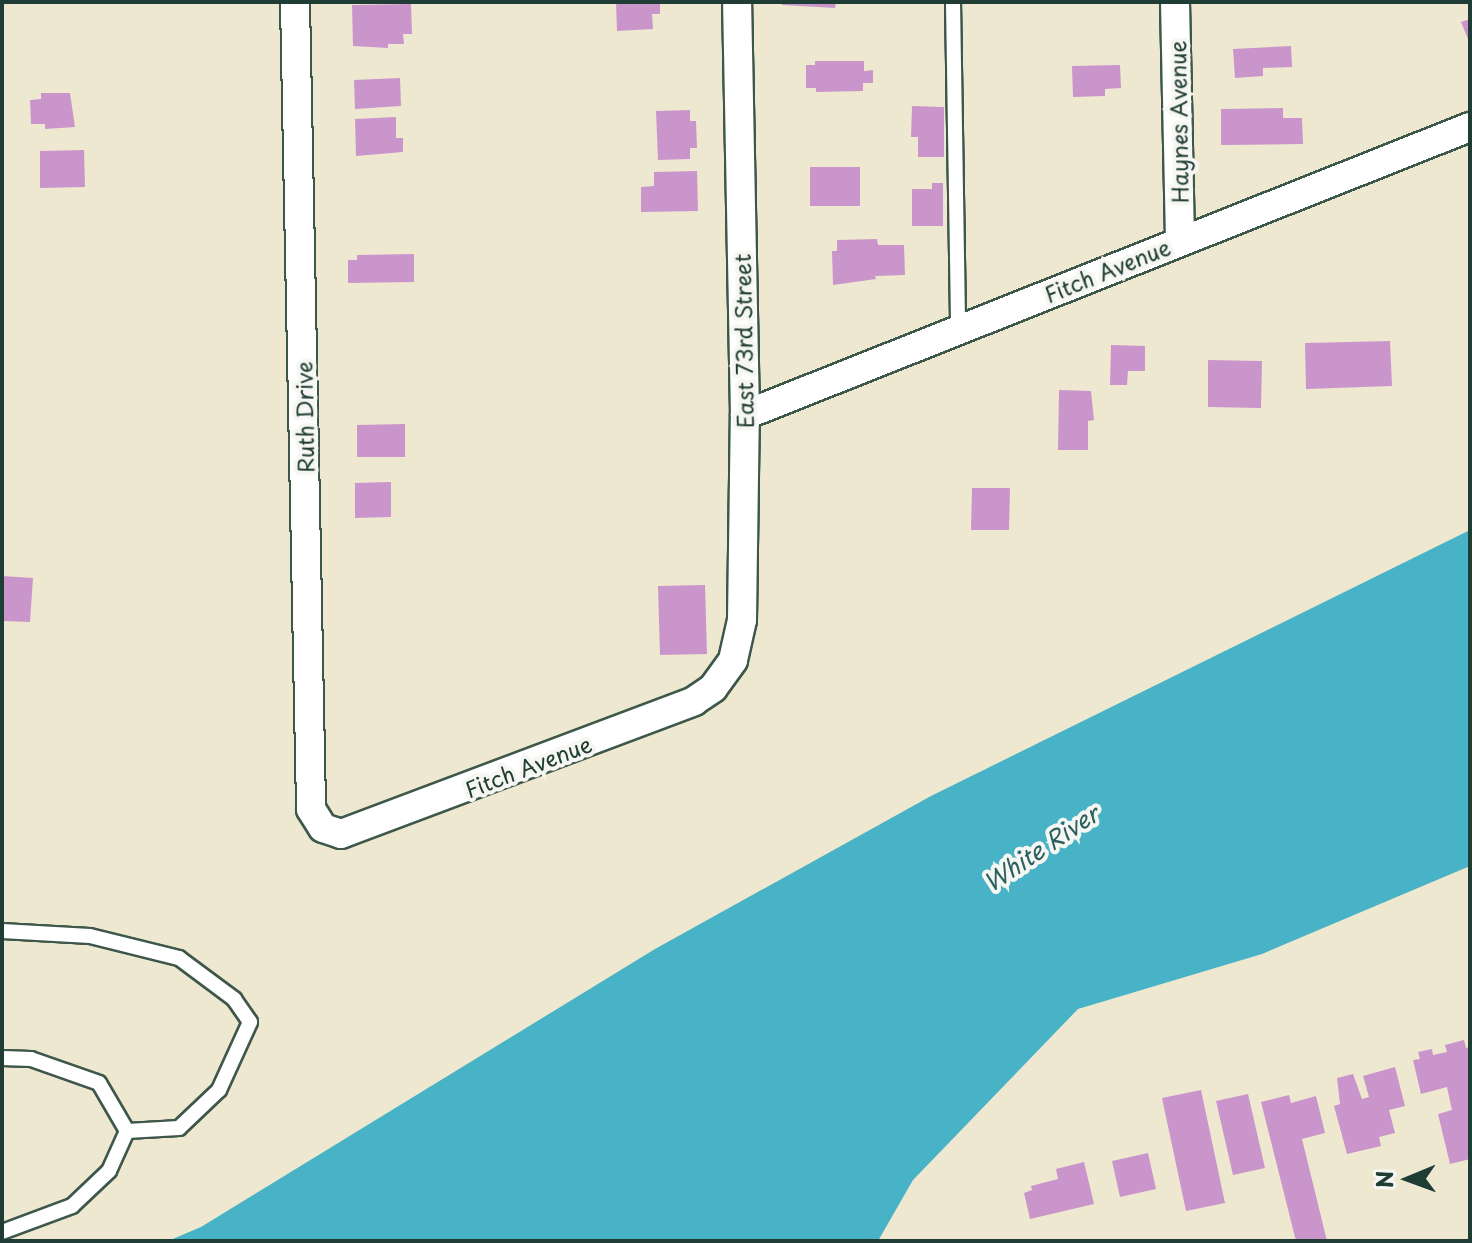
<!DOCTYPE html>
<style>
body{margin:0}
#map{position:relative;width:1472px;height:1243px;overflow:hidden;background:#efe8d0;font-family:"Playpen Sans",sans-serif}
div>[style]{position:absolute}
.water>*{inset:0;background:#48b2c6}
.building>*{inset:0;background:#ca95cb}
.roads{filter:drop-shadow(2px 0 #3e574b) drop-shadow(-2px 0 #3e574b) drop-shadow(0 2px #3e574b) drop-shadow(0 -2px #3e574b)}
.lane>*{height:14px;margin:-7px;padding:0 7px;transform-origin:7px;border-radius:7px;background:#fff}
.street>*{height:28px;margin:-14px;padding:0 14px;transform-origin:14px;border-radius:14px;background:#fff}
span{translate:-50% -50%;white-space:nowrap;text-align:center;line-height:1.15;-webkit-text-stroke:8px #f6f6f2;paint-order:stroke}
.street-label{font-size:22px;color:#1f3d34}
.water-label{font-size:24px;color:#2b6060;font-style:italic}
.frame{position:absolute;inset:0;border:4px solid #1f3d34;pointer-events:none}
.north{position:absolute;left:1368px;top:1139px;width:80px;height:80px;-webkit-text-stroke:6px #f6f6f2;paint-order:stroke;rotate:269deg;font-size:22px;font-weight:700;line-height:32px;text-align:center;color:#1f3d34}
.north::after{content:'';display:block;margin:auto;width:28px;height:36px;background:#1f3d34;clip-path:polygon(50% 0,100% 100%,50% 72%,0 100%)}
</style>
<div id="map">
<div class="water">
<i style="clip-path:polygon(1470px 530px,1470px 866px,1262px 954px,1078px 1009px,913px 1180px,878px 1241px,168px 1241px,201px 1227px,655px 949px,931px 796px)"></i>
</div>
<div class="building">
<i style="clip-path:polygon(616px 2px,660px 2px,660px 14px,652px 14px,653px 29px,617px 31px)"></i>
<i style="clip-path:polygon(782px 2px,836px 2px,835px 8px,782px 5px)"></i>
<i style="clip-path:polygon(411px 4px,412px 34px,403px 34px,404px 44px,388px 44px,388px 48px,353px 46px,352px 5px)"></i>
<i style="clip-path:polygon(1470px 19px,1470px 44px,1461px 22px)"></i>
<i style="clip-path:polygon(1291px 46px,1292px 67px,1263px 68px,1263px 76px,1235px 78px,1233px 49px)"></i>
<i style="clip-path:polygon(815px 61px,864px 61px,864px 71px,873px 70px,873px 83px,863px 83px,863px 91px,816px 92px,816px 88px,806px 88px,806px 65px,815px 65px)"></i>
<i style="clip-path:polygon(1120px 65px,1121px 88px,1105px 89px,1105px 96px,1073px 97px,1072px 66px)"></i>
<i style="clip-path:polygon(400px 78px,401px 106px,355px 109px,354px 80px)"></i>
<i style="clip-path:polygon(41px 93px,70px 93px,75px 127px,45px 129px,45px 124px,31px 124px,30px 100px,41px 99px)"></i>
<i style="clip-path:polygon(912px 106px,944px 107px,944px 157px,918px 157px,918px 137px,911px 137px)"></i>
<i style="clip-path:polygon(1283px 108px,1283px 118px,1302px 118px,1303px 144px,1221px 145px,1221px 109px)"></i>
<i style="clip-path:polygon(690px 110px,690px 121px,696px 121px,697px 148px,690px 148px,690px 159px,658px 160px,656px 111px)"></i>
<i style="clip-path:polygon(396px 117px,396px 138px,403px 138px,403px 152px,356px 156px,355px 119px)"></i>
<i style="clip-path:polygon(84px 150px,85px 187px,40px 188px,40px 151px)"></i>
<i style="clip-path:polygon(810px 167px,860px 167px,860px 206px,810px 206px)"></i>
<i style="clip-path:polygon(697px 171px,698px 211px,641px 212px,641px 187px,654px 186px,654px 172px)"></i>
<i style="clip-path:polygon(932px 183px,943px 183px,943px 226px,912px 226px,912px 189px,932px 189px)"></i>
<i style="clip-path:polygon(877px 239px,878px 245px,904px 245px,905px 275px,875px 276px,876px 279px,833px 285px,832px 251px,837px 251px,837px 240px)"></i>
<i style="clip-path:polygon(414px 254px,414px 282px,348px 283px,348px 260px,357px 260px,357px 255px)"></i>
<i style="clip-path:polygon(1390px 341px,1392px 386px,1306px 389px,1305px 343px)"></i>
<i style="clip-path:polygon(1111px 345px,1145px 346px,1145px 371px,1128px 371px,1127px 385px,1110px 385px)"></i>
<i style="clip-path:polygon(1208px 360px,1262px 361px,1261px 408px,1208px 407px)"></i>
<i style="clip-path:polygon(1059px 390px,1091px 391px,1094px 420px,1088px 421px,1088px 450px,1058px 450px)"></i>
<i style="clip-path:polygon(405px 424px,405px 457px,357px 457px,357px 425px)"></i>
<i style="clip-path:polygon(391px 482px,391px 517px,355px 518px,355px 483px)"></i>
<i style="clip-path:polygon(972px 488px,1010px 488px,1009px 530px,971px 530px)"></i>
<i style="clip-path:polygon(2px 576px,33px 578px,30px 622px,2px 621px)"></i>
<i style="clip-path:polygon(705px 585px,707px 654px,660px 655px,658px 586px)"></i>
<i style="clip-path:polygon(1464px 1040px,1466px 1048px,1470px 1047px,1470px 1159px,1450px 1164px,1438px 1114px,1452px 1110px,1447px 1087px,1421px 1094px,1413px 1060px,1420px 1059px,1418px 1052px,1432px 1049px,1433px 1055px,1447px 1052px,1445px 1045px)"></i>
<i style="clip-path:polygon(1395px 1067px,1405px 1106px,1389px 1110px,1395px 1133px,1379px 1137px,1381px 1146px,1347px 1154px,1334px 1106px,1340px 1104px,1337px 1078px,1353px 1074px,1362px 1099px,1369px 1097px,1363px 1076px)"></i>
<i style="clip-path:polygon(1201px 1090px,1225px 1203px,1186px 1211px,1162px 1098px)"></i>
<i style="clip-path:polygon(1248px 1094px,1265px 1168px,1233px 1175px,1216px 1101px)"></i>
<i style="clip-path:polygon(1289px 1095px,1291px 1103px,1316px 1096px,1325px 1133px,1302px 1139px,1327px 1241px,1296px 1241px,1261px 1102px)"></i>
<i style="clip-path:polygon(1148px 1153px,1156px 1189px,1120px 1197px,1112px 1161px)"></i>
<i style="clip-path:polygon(1084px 1162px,1094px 1204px,1030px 1219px,1024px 1193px,1032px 1190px,1031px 1186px,1058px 1179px,1056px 1169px)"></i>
</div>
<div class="roads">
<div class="lane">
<i style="left:953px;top:2px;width:327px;rotate:89.1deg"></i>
<i style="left:2px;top:931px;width:88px;rotate:3.3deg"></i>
<i style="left:90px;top:936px;width:92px;rotate:13.9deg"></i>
<i style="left:179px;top:958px;width:69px;rotate:36.7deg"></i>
<i style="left:234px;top:999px;width:28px;rotate:55deg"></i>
<i style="left:250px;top:1022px;width:75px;rotate:114.5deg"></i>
<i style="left:219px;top:1090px;width:55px;rotate:136.5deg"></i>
<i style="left:179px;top:1128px;width:52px;rotate:176.7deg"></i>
<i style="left:2px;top:1058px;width:29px;rotate:2deg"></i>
<i style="left:31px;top:1059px;width:72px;rotate:19.4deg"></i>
<i style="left:99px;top:1083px;width:56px;rotate:59.7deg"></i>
<i style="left:2px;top:1232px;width:75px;rotate:-20.4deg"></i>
<i style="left:72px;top:1206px;width:51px;rotate:-43.4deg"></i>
<i style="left:109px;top:1171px;width:44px;rotate:-65.8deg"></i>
</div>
<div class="street">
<i style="left:295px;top:2px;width:807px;rotate:88.86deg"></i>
<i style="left:311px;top:809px;width:22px;rotate:58deg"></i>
<i style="left:323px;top:828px;width:19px;rotate:18deg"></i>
<i style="left:341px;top:834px;width:377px;rotate:-20.6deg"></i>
<i style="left:694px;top:701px;width:23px;rotate:-34deg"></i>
<i style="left:713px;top:688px;width:34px;rotate:-54deg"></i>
<i style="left:733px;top:660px;width:41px;rotate:-77.3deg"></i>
<i style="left:742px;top:620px;width:205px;rotate:-89.2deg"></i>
<i style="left:745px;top:415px;width:413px;rotate:-91.1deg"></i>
<i style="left:1175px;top:2px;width:239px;rotate:88.8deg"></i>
<i style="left:745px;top:415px;width:780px;rotate:-21.67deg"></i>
</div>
</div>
<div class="street-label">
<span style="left:1178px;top:122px;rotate:-91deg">Haynes Avenue</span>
<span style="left:1107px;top:270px;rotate:-22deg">Fitch Avenue</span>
<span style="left:743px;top:341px;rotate:-91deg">East 73rd Street</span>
<span style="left:304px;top:417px;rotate:-91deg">Ruth Drive</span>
<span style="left:528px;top:766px;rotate:-21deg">Fitch Avenue</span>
</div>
<div class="water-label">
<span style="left:1041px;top:848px;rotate:-34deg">White River</span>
</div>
<div class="frame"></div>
<div class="north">N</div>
</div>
